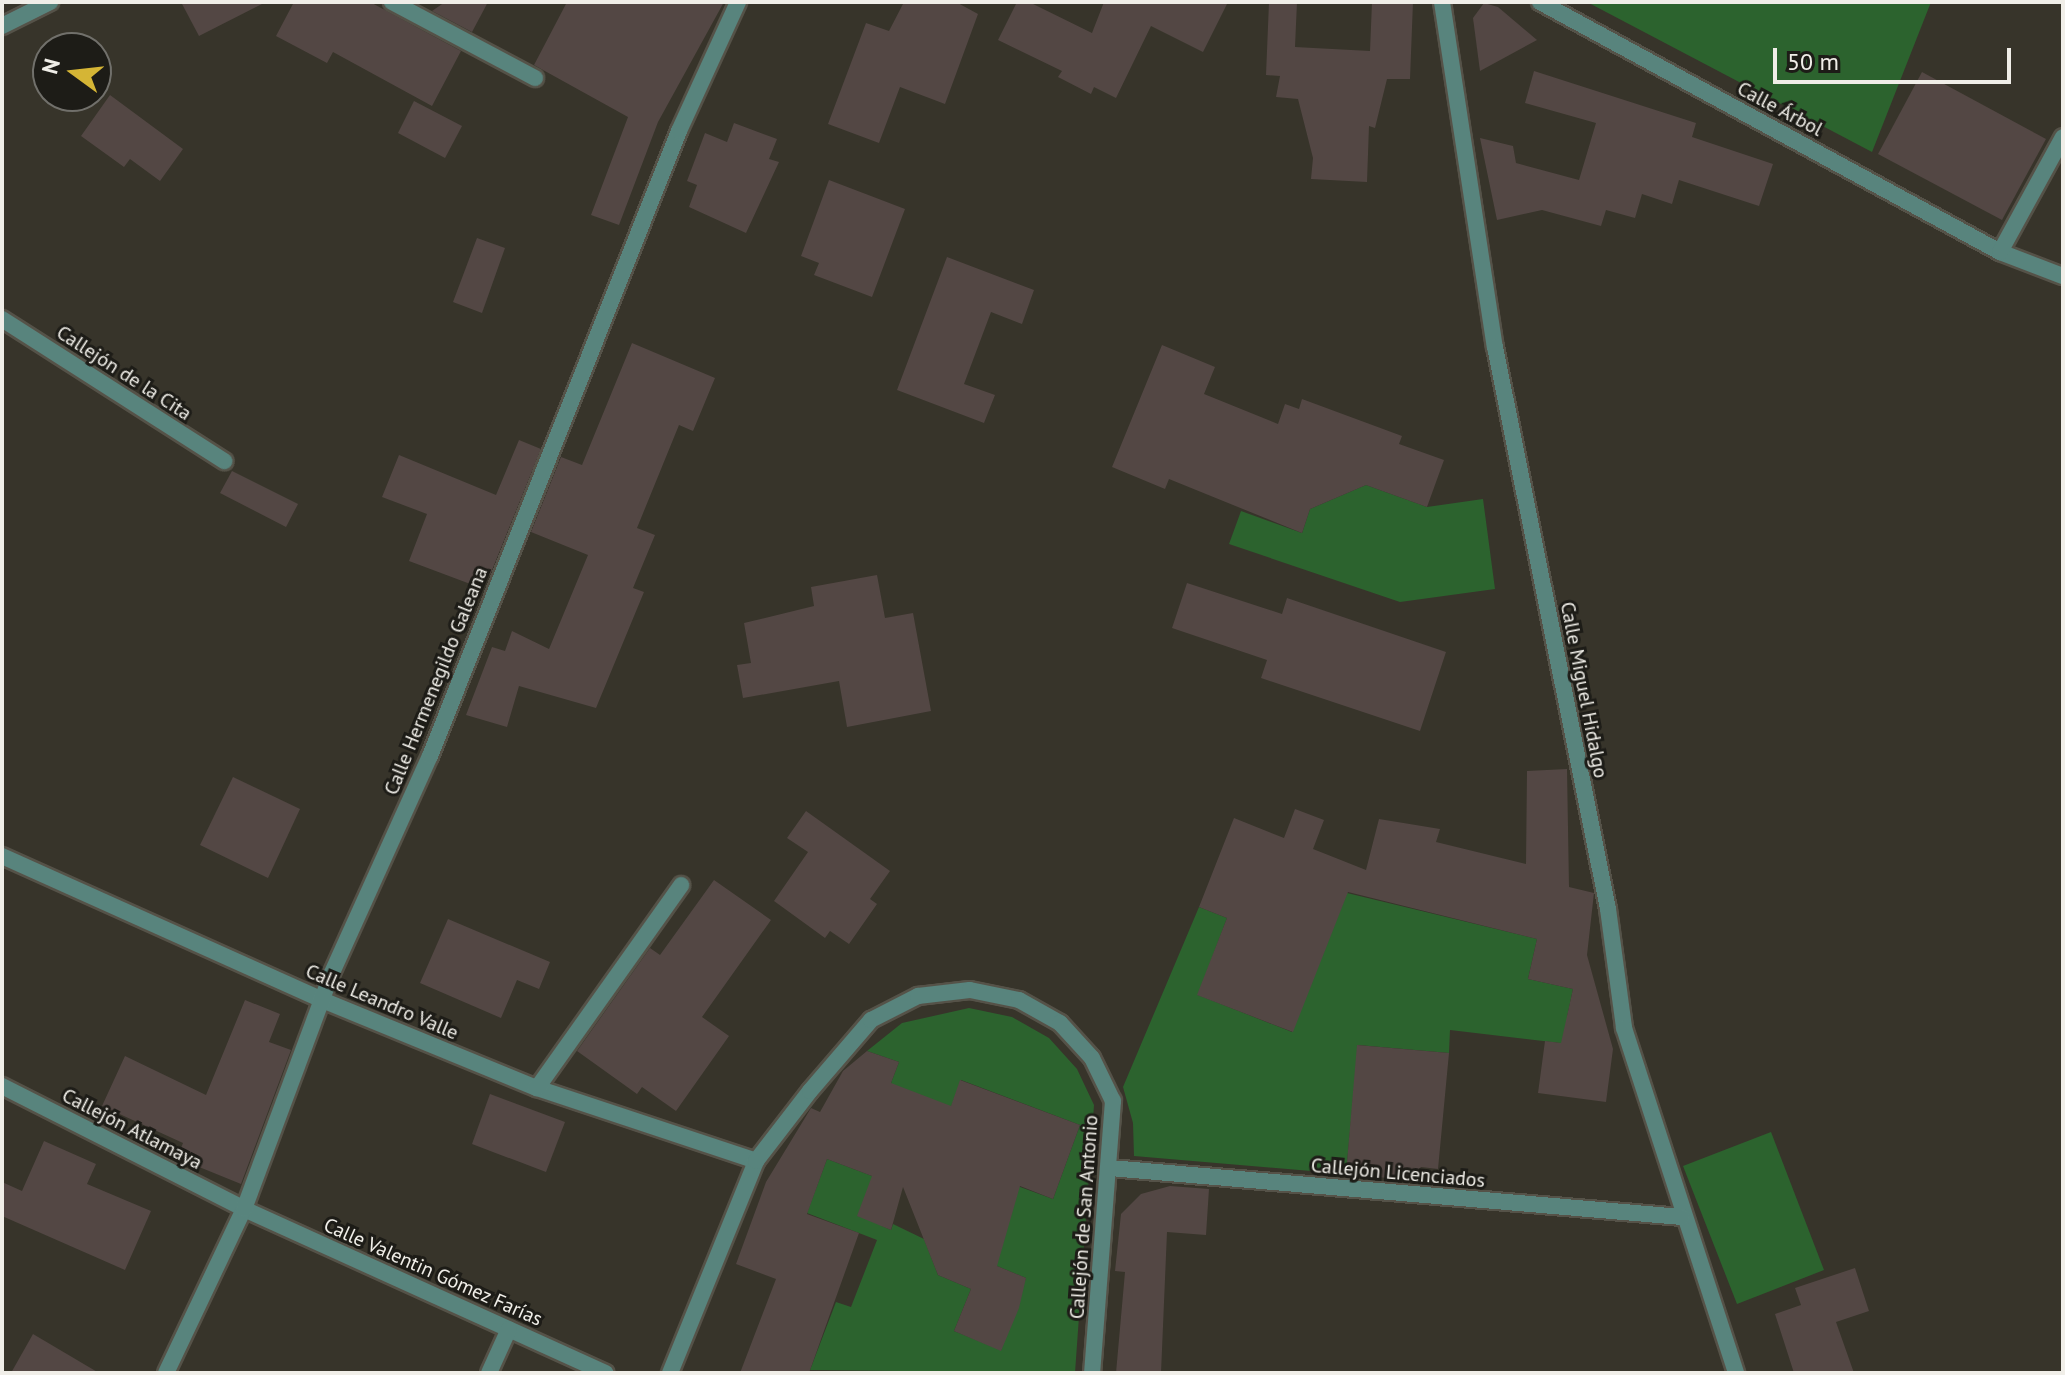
<!DOCTYPE html>
<meta charset="utf-8">
<style>
body{margin:0}
#map{position:relative;width:2065px;height:1375px;overflow:hidden;background:#37342a;font-family:"PT Sans",sans-serif}
div>[style]{position:absolute}
.green>*{inset:0;background:#2c632e}
.building>*{inset:0;background:#534744}
.roads{filter:drop-shadow(2px 0 #555248) drop-shadow(-2px 0 #555248) drop-shadow(0 2px #555248) drop-shadow(0 -2px #555248)}
.minor>*{height:16px;margin:-8px;padding:0 8px;transform-origin:8px;border-radius:8px;background:#58847d}
span{translate:-50% -50%;white-space:nowrap;text-align:center;line-height:1.15;-webkit-text-stroke:6px #1d1c17;paint-order:stroke}
.street-label{font-size:20px;color:#f0eee8}
.frame{position:absolute;inset:0;border:4px solid #f0eee8;pointer-events:none}
.north{position:absolute;left:32px;top:32px;width:80px;height:80px;box-sizing:border-box;background:#1d1c17;border:2px solid #71706b;border-radius:50%;rotate:285deg;font-size:22px;font-weight:700;line-height:32px;text-align:center;color:#f0eee8}
.north::after{content:'';display:block;margin:auto;width:28px;height:36px;background:#d5b535;clip-path:polygon(50% 0,100% 100%,50% 72%,0 100%)}
.scale{position:absolute;left:1773px;top:48px;width:238px;height:36px;box-sizing:border-box;border:4px solid #f0eee8;border-top:0;padding-left:10px;font-size:24px;line-height:28px;white-space:nowrap;color:#f0eee8;-webkit-text-stroke:6px #1d1c17;paint-order:stroke}
</style>
<div id="map">
<div class="green">
<i style="clip-path:polygon(1587px 2px,1931px 2px,1872px 152px)"></i>
<i style="clip-path:polygon(1366px 485px,1427px 507px,1483px 499px,1495px 589px,1400px 602px,1229px 544px,1241px 511px,1302px 533px,1310px 509px)"></i>
<i style="clip-path:polygon(1347px 893px,1537px 939px,1528px 979px,1573px 989px,1567px 1017px,1583px 1021px,1577px 1045px,1450px 1030px,1449px 1053px,1358px 1045px,1346px 1174px,1134px 1156px,1133px 1123px,1123px 1087px,1199px 907px,1227px 918px,1198px 995px,1292px 1032px)"></i>
<i style="clip-path:polygon(969px 1008px,1012px 1017px,1049px 1038px,1077px 1069px,1094px 1105px,1075px 1373px,810px 1370px,836px 1302px,851px 1307px,877px 1240px,807px 1213px,827px 1159px,872px 1176px,882px 1226px,891px 1230px,893px 1224px,924px 1239px,938px 1275px,971px 1289px,954px 1331px,1001px 1350px,1026px 1278px,997px 1266px,971px 1169px,1053px 1199px,1080px 1125px,961px 1080px,934px 1153px,891px 1083px,899px 1062px,867px 1051px,902px 1023px)"></i>
<i style="clip-path:polygon(1771px 1132px,1824px 1270px,1737px 1304px,1683px 1166px)"></i>
</div>
<div class="building">
<i style="clip-path:polygon(181px 2px,266px 2px,199px 36px)"></i>
<i style="clip-path:polygon(294px 2px,370px 2px,461px 51px,432px 106px,333px 52px,327px 63px,276px 36px)"></i>
<i style="clip-path:polygon(445px 2px,488px 2px,472px 32px,432px 11px)"></i>
<i style="clip-path:polygon(567px 2px,724px 2px,658px 122px,619px 225px,591px 215px,628px 117px,534px 65px)"></i>
<i style="clip-path:polygon(904px 2px,956px 2px,978px 14px,945px 104px,900px 87px,879px 143px,828px 124px,866px 23px,889px 31px)"></i>
<i style="clip-path:polygon(1017px 2px,1029px 2px,1092px 33px,1104px 2px,1228px 2px,1203px 52px,1151px 26px,1116px 98px,1094px 87px,1091px 94px,1058px 77px,1062px 71px,998px 40px)"></i>
<i style="clip-path:polygon(1269px 2px,1297px 2px,1295px 47px,1370px 51px,1372px 2px,1413px 2px,1410px 79px,1387px 79px,1375px 128px,1369px 126px,1367px 182px,1311px 179px,1313px 158px,1298px 99px,1276px 97px,1280px 76px,1266px 75px)"></i>
<i style="clip-path:polygon(1484px 3px,1498px 7px,1537px 40px,1480px 71px,1473px 18px)"></i>
<i style="clip-path:polygon(1534px 71px,1696px 123px,1692px 137px,1773px 164px,1759px 206px,1679px 180px,1672px 204px,1642px 194px,1635px 218px,1606px 210px,1601px 226px,1542px 210px,1497px 220px,1480px 138px,1513px 146px,1516px 163px,1579px 180px,1596px 123px,1525px 103px)"></i>
<i style="clip-path:polygon(1922px 72px,2046px 139px,2002px 220px,1878px 154px)"></i>
<i style="clip-path:polygon(110px 95px,183px 149px,160px 181px,130px 159px,124px 167px,81px 136px)"></i>
<i style="clip-path:polygon(414px 101px,462px 126px,445px 158px,398px 133px)"></i>
<i style="clip-path:polygon(734px 123px,777px 139px,769px 159px,779px 162px,746px 233px,689px 207px,697px 185px,687px 181px,705px 133px,727px 142px)"></i>
<i style="clip-path:polygon(829px 180px,905px 209px,872px 297px,814px 275px,819px 263px,801px 256px)"></i>
<i style="clip-path:polygon(477px 238px,505px 248px,482px 313px,453px 302px)"></i>
<i style="clip-path:polygon(947px 257px,1034px 290px,1022px 324px,991px 312px,964px 384px,995px 395px,984px 423px,897px 390px)"></i>
<i style="clip-path:polygon(632px 343px,715px 378px,693px 431px,679px 425px,637px 528px,655px 535px,633px 588px,644px 592px,596px 708px,519px 686px,507px 727px,466px 715px,492px 647px,505px 651px,512px 631px,549px 649px,588px 555px,531px 532px,561px 457px,582px 465px)"></i>
<i style="clip-path:polygon(1162px 345px,1215px 367px,1204px 394px,1278px 424px,1285px 404px,1299px 409px,1302px 399px,1402px 436px,1399px 444px,1444px 460px,1427px 507px,1366px 485px,1310px 509px,1302px 533px,1169px 479px,1165px 489px,1112px 467px)"></i>
<i style="clip-path:polygon(519px 440px,541px 449px,490px 575px,478px 571px,473px 585px,409px 561px,427px 514px,382px 497px,399px 455px,496px 495px)"></i>
<i style="clip-path:polygon(232px 471px,298px 504px,286px 527px,220px 493px)"></i>
<i style="clip-path:polygon(877px 575px,885px 618px,913px 613px,931px 711px,847px 727px,839px 681px,743px 698px,737px 665px,751px 663px,744px 623px,814px 606px,811px 587px)"></i>
<i style="clip-path:polygon(1187px 583px,1282px 614px,1287px 598px,1446px 652px,1420px 731px,1261px 678px,1267px 660px,1172px 628px)"></i>
<i style="clip-path:polygon(1567px 769px,1569px 887px,1594px 893px,1587px 955px,1613px 1049px,1606px 1102px,1538px 1093px,1545px 1041px,1561px 1043px,1573px 989px,1528px 979px,1537px 939px,1348px 892px,1293px 1032px,1197px 995px,1227px 918px,1199px 907px,1234px 818px,1284px 838px,1295px 809px,1324px 820px,1313px 849px,1366px 870px,1379px 819px,1440px 829px,1436px 842px,1526px 864px,1527px 771px)"></i>
<i style="clip-path:polygon(233px 777px,300px 809px,268px 878px,200px 845px)"></i>
<i style="clip-path:polygon(806px 811px,890px 871px,870px 899px,877px 904px,849px 944px,830px 931px,825px 938px,774px 901px,808px 852px,787px 838px)"></i>
<i style="clip-path:polygon(714px 880px,771px 920px,702px 1017px,729px 1036px,676px 1111px,642px 1087px,637px 1094px,577px 1051px,650px 948px,660px 955px)"></i>
<i style="clip-path:polygon(448px 919px,550px 962px,539px 989px,517px 980px,501px 1018px,420px 983px)"></i>
<i style="clip-path:polygon(245px 1000px,280px 1014px,269px 1042px,291px 1050px,241px 1184px,177px 1158px,183px 1143px,102px 1106px,125px 1056px,206px 1095px)"></i>
<i style="clip-path:polygon(1357px 1045px,1449px 1053px,1438px 1169px,1421px 1167px,1409px 1180px,1346px 1174px)"></i>
<i style="clip-path:polygon(867px 1051px,899px 1062px,891px 1083px,951px 1106px,960px 1080px,1080px 1125px,1053px 1199px,1020px 1186px,997px 1266px,1026px 1278px,1019px 1308px,1001px 1351px,954px 1331px,971px 1289px,938px 1275px,903px 1187px,891px 1230px,857px 1216px,872px 1176px,827px 1159px,807px 1214px,859px 1233px,809px 1373px,740px 1373px,776px 1279px,736px 1264px,766px 1182px,811px 1108px,820px 1112px,843px 1071px)"></i>
<i style="clip-path:polygon(490px 1094px,565px 1122px,546px 1172px,472px 1144px)"></i>
<i style="clip-path:polygon(44px 1141px,96px 1164px,87px 1184px,151px 1211px,125px 1270px,2px 1216px,2px 1182px,22px 1191px)"></i>
<i style="clip-path:polygon(1170px 1186px,1209px 1189px,1206px 1235px,1167px 1232px,1161px 1373px,1116px 1373px,1125px 1272px,1115px 1271px,1121px 1214px,1141px 1194px)"></i>
<i style="clip-path:polygon(1855px 1268px,1869px 1311px,1836px 1322px,1854px 1373px,1794px 1373px,1775px 1314px,1801px 1305px,1795px 1288px)"></i>
<i style="clip-path:polygon(33px 1334px,99px 1373px,11px 1373px)"></i>
</div>
<div class="roads">
<div class="minor">
<i style="left:392px;top:2px;width:162px;rotate:28deg"></i>
<i style="left:1442px;top:2px;width:349px;rotate:81.3deg"></i>
<i style="left:1495px;top:347px;width:573px;rotate:78.63deg"></i>
<i style="left:1608px;top:909px;width:120px;rotate:82.3deg"></i>
<i style="left:1624px;top:1028px;width:363px;rotate:72deg"></i>
<i style="left:1540px;top:2px;width:524px;rotate:28.52deg"></i>
<i style="left:2000px;top:252px;width:67px;rotate:20.9deg"></i>
<i style="left:2px;top:26px;width:54px;rotate:-26.6deg"></i>
<i style="left:2000px;top:252px;width:131px;rotate:-61.3deg"></i>
<i style="left:2px;top:319px;width:264px;rotate:32.6deg"></i>
<i style="left:2px;top:856px;width:351px;rotate:24.2deg"></i>
<i style="left:322px;top:1000px;width:232px;rotate:22.3deg"></i>
<i style="left:537px;top:1088px;width:231px;rotate:18.4deg"></i>
<i style="left:2px;top:1086px;width:271px;rotate:26.9deg"></i>
<i style="left:244px;top:1209px;width:397px;rotate:24.4deg"></i>
<i style="left:537px;top:1088px;width:249px;rotate:-54.6deg"></i>
<i style="left:1110px;top:1168px;width:574px;rotate:4.9deg"></i>
<i style="left:166px;top:1373px;width:182px;rotate:-64.6deg"></i>
<i style="left:244px;top:1209px;width:250px;rotate:-69.6deg"></i>
<i style="left:331px;top:975px;width:240px;rotate:-65.7deg"></i>
<i style="left:430px;top:756px;width:673px;rotate:-68.28deg"></i>
<i style="left:679px;top:131px;width:142px;rotate:-65.4deg"></i>
<i style="left:489px;top:1373px;width:48px;rotate:-65.6deg"></i>
<i style="left:670px;top:1373px;width:229px;rotate:-67.9deg"></i>
<i style="left:756px;top:1161px;width:88px;rotate:-52.4deg"></i>
<i style="left:810px;top:1091px;width:94px;rotate:-49.3deg"></i>
<i style="left:871px;top:1020px;width:53px;rotate:-27.1deg"></i>
<i style="left:918px;top:996px;width:52px;rotate:-6.6deg"></i>
<i style="left:970px;top:990px;width:50px;rotate:11.5deg"></i>
<i style="left:1019px;top:1000px;width:47px;rotate:29.3deg"></i>
<i style="left:1060px;top:1023px;width:47px;rotate:47.6deg"></i>
<i style="left:1092px;top:1058px;width:48px;rotate:64deg"></i>
<i style="left:1113px;top:1101px;width:273px;rotate:94.4deg"></i>
</div>
</div>
<div class="street-label">
<span style="left:1780px;top:109px;rotate:28deg">Calle Árbol</span>
<span style="left:124px;top:373px;rotate:33deg">Callejón de la Cita</span>
<span style="left:436px;top:681px;rotate:-68deg">Calle Hermenegildo Galeana</span>
<span style="left:1584px;top:690px;rotate:79deg">Calle Miguel Hidalgo</span>
<span style="left:382px;top:1002px;rotate:23deg">Calle Leandro Valle</span>
<span style="left:132px;top:1129px;rotate:27deg">Callejón Atlamaya</span>
<span style="left:1398px;top:1173px;rotate:5deg">Callejón Licenciados</span>
<span style="left:1084px;top:1217px;rotate:-86deg">Callejón de San Antonio</span>
<span style="left:433px;top:1272px;rotate:24deg">Calle Valentin Gómez Farías</span>
</div>
<div class="frame"></div>
<div class="north">N</div>
<div class="scale">50 m</div>
</div>
